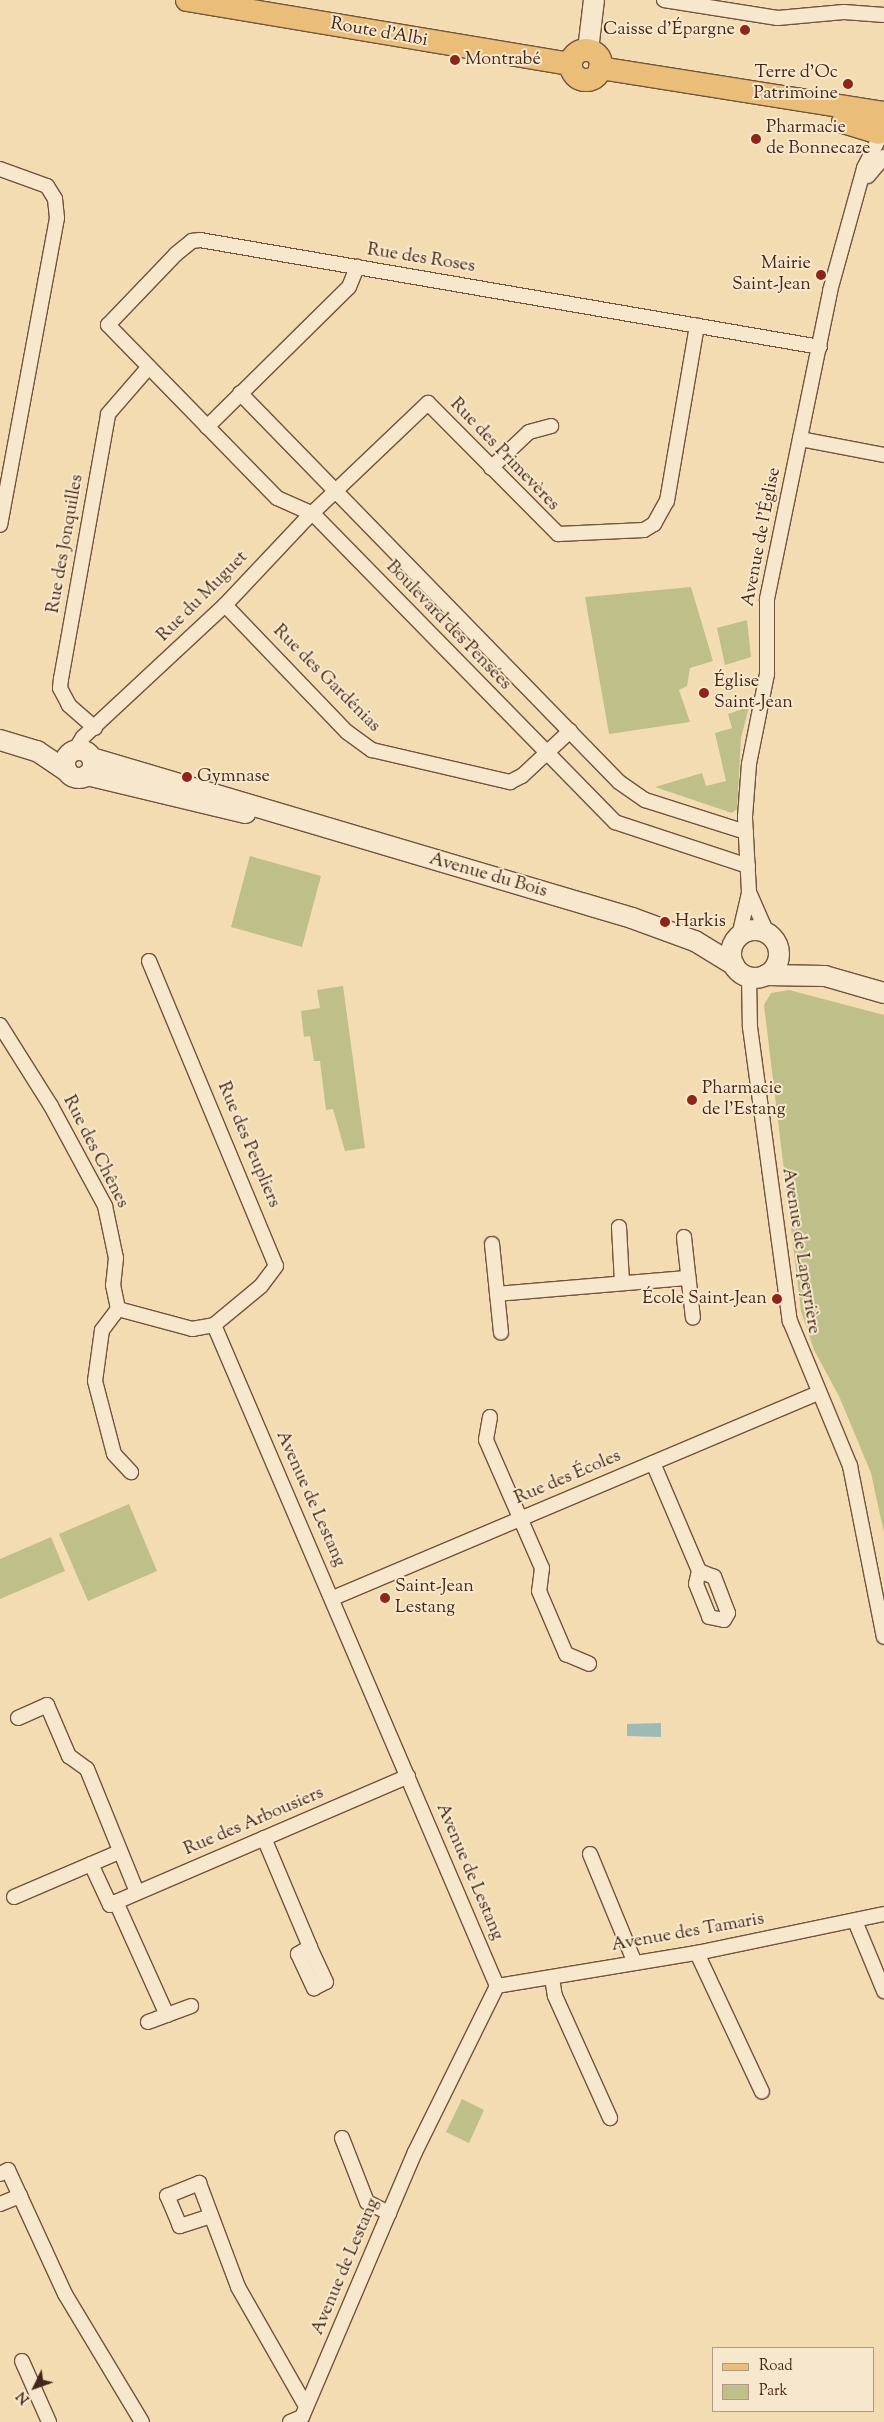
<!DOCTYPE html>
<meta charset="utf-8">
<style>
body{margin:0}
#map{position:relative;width:884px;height:2422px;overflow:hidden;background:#f3dcb2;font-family:"Sorts Mill Goudy",serif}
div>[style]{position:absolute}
.green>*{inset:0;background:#bfbf89}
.water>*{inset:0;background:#9dbab4}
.roads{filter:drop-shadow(1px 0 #70543e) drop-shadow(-1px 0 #70543e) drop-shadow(0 1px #70543e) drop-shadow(0 -1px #70543e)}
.street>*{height:14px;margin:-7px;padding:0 7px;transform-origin:7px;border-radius:7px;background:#f7e8cd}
.secondary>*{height:20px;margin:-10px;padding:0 10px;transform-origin:10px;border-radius:10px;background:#f7e8cd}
.secondary>.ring{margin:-10px;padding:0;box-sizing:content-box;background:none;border:20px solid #f7e8cd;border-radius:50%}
.primary>*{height:22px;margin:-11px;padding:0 11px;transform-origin:11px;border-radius:11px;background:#eabe79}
.primary>.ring{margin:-11px;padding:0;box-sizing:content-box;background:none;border:22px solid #eabe79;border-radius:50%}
.dots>*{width:14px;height:14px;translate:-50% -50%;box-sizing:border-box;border:2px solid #f7e8cd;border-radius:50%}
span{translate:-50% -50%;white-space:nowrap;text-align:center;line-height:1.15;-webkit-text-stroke:4px #f7e8cd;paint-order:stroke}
.poi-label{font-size:18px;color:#442618}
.right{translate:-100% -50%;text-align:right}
.left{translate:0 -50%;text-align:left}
.street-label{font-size:18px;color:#442618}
.legend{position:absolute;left:712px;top:2347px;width:162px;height:65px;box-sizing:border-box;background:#f7e8cd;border:1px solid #af9a85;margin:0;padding:6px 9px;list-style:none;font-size:15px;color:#442618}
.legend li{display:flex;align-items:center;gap:10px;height:25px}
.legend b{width:25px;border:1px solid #af9a85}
.north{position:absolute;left:10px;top:2362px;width:50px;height:50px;-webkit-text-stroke:4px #f7e8cd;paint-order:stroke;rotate:228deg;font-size:14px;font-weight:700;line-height:20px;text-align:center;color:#442618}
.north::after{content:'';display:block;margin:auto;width:18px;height:22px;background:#442618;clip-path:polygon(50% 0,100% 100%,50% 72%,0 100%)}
</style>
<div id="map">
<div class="green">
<i style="clip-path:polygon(691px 587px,713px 661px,690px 668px,687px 686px,679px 690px,690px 722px,609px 734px,585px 597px)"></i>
<i style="clip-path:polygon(747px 620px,751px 657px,725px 665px,717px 628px)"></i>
<i style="clip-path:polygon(749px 707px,741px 738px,737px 809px,732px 813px,655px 787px,702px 773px,706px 786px,726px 781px,715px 733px,732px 728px,728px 714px)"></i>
<i style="clip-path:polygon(250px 856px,321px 876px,302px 947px,231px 927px)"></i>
<i style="clip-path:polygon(343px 986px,365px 1148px,345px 1151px,333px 1109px,326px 1110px,320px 1061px,314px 1061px,310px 1036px,304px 1037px,301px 1011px,320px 1008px,317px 990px)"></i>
<i style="clip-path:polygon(789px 990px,884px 1015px,884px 1533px,871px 1473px,839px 1396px,814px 1350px,801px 1311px,764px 1005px,771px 993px)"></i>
<i style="clip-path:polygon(129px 1504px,157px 1571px,88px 1601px,59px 1534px)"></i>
<i style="clip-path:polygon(51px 1537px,65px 1571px,0 1599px,0 1559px)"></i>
<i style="clip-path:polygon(462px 2099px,484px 2110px,469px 2143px,446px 2132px)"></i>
</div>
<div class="water">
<i style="clip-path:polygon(661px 1723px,661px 1737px,627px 1736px,627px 1724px)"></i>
</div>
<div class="roads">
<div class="street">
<i style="left:664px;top:0;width:115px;rotate:9deg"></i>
<i style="left:778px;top:18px;width:66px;rotate:-5.2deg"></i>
<i style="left:844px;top:12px;width:40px;rotate:4.3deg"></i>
<i style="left:0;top:169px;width:50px;rotate:19.9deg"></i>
<i style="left:47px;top:186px;width:15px;rotate:58deg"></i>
<i style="left:55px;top:199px;width:19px;rotate:84deg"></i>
<i style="left:57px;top:218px;width:312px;rotate:100.5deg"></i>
<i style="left:868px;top:176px;width:25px;rotate:-50deg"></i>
<i style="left:240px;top:393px;width:543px;rotate:45.75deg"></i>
<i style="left:619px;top:782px;width:32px;rotate:35deg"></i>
<i style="left:645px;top:800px;width:106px;rotate:17.6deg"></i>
<i style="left:207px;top:427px;width:199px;rotate:-44.6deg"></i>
<i style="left:349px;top:287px;width:22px;rotate:-68deg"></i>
<i style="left:800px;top:439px;width:86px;rotate:10.8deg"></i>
<i style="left:491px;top:468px;width:52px;rotate:-43.5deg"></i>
<i style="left:529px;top:432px;width:23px;rotate:-15deg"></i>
<i style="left:225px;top:605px;width:176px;rotate:46.2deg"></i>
<i style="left:347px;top:732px;width:31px;rotate:36deg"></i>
<i style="left:372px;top:750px;width:142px;rotate:13.1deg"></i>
<i style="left:510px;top:782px;width:13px;rotate:-27deg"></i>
<i style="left:522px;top:776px;width:66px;rotate:-43.2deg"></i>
<i style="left:95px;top:728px;width:35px;rotate:-139deg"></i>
<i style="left:69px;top:705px;width:19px;rotate:-118deg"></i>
<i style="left:60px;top:688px;width:9px;rotate:-84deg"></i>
<i style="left:61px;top:679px;width:269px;rotate:-79.9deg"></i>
<i style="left:108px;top:414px;width:61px;rotate:-49deg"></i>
<i style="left:75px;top:750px;width:15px;rotate:-58deg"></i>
<i style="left:83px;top:737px;width:194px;rotate:-42.9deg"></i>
<i style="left:225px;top:605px;width:117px;rotate:-46.7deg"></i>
<i style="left:305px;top:520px;width:170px;rotate:-43.6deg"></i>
<i style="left:428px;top:403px;width:185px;rotate:45.2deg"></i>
<i style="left:558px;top:534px;width:86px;rotate:-2.7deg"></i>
<i style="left:644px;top:530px;width:12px;rotate:-31deg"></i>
<i style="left:654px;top:524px;width:26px;rotate:-61deg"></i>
<i style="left:667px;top:501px;width:178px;rotate:-80.3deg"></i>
<i style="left:748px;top:866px;width:140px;rotate:-161.7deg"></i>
<i style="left:615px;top:822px;width:431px;rotate:-134.4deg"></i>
<i style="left:313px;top:514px;width:39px;rotate:-156deg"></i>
<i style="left:277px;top:498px;width:242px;rotate:-134.3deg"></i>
<i style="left:108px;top:325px;width:98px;rotate:-46.2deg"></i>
<i style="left:176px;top:254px;width:21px;rotate:-39deg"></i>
<i style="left:192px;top:241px;width:8px;rotate:-7deg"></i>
<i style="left:200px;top:240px;width:629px;rotate:9.79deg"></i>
<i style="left:767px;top:933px;width:45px;rotate:-113.7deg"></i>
<i style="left:749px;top:892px;width:75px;rotate:-93.1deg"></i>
<i style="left:745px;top:817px;width:53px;rotate:-85.7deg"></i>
<i style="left:749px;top:764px;width:92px;rotate:-78.7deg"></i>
<i style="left:767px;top:674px;width:75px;rotate:-90deg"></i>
<i style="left:767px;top:599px;width:314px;rotate:-78.4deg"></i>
<i style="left:830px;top:291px;width:128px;rotate:-74.5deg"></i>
<i style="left:864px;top:168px;width:36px;rotate:-63deg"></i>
<i style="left:739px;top:936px;width:44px;rotate:-76.9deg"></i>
<i style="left:149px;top:961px;width:330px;rotate:67.4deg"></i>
<i style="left:276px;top:1266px;width:25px;rotate:127deg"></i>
<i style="left:261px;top:1286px;width:61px;rotate:140.3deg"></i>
<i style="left:749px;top:977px;width:50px;rotate:88.9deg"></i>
<i style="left:750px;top:1027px;width:297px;rotate:82.3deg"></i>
<i style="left:790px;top:1321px;width:157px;rotate:67.5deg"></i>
<i style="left:850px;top:1466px;width:174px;rotate:78.8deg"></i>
<i style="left:0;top:1025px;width:96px;rotate:57.8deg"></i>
<i style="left:51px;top:1106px;width:114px;rotate:61.6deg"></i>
<i style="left:105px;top:1206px;width:53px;rotate:78.1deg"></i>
<i style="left:116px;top:1258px;width:27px;rotate:96deg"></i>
<i style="left:113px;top:1285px;width:25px;rotate:78deg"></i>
<i style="left:118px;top:1309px;width:77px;rotate:15.1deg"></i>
<i style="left:192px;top:1329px;width:22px;rotate:-10deg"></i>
<i style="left:619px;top:1227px;width:56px;rotate:86.9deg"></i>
<i style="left:684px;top:1237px;width:81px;rotate:83.7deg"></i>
<i style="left:492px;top:1244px;width:89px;rotate:84.2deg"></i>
<i style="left:497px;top:1294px;width:192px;rotate:-4.8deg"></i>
<i style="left:118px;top:1309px;width:26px;rotate:127deg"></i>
<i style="left:102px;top:1330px;width:51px;rotate:97.8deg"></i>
<i style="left:95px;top:1381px;width:75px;rotate:75.4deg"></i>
<i style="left:114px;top:1454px;width:25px;rotate:47deg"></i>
<i style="left:214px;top:1325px;width:719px;rotate:66.82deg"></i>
<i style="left:490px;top:1417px;width:23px;rotate:100deg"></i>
<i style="left:486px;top:1440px;width:140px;rotate:66.4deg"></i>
<i style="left:542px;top:1568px;width:23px;rotate:97deg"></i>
<i style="left:539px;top:1591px;width:69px;rotate:66.8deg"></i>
<i style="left:566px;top:1654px;width:25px;rotate:23deg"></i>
<i style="left:653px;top:1463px;width:117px;rotate:66.9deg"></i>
<i style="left:699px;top:1571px;width:13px;rotate:103deg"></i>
<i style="left:696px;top:1584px;width:35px;rotate:68deg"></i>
<i style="left:709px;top:1617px;width:15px;rotate:11deg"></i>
<i style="left:724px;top:1620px;width:8px;rotate:-60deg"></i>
<i style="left:728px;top:1613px;width:39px;rotate:-111deg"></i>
<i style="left:714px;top:1577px;width:16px;rotate:-158deg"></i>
<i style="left:333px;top:1598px;width:527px;rotate:-22.91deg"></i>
<i style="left:18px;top:1718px;width:32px;rotate:-24deg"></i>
<i style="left:47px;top:1705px;width:56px;rotate:66.7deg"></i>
<i style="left:69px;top:1756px;width:22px;rotate:36deg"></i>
<i style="left:87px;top:1769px;width:133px;rotate:67.9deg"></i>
<i style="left:264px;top:1838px;width:118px;rotate:67.1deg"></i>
<i style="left:310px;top:1947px;width:14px;rotate:150deg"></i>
<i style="left:298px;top:1954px;width:38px;rotate:65deg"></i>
<i style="left:314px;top:1988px;width:13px;rotate:-27deg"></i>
<i style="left:326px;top:1982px;width:38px;rotate:-115deg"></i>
<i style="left:590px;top:1854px;width:118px;rotate:67.6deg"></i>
<i style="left:91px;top:1864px;width:45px;rotate:65.1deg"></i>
<i style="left:110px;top:1905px;width:7px;rotate:-27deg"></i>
<i style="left:116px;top:1902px;width:124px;rotate:65.7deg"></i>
<i style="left:14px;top:1897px;width:114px;rotate:-23.2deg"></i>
<i style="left:116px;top:1902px;width:318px;rotate:-23.3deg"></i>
<i style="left:855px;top:1921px;width:76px;rotate:67.5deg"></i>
<i style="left:697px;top:1953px;width:153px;rotate:64.9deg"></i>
<i style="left:552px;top:1978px;width:18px;rotate:81deg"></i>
<i style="left:555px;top:1996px;width:134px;rotate:65.7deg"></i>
<i style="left:497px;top:1986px;width:203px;rotate:-9.4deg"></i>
<i style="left:697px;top:1953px;width:191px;rotate:-11.8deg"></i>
<i style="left:148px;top:2022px;width:46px;rotate:-20.4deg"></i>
<i style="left:342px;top:2138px;width:69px;rotate:68.7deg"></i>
<i style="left:367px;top:2202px;width:25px;rotate:27deg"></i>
<i style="left:0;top:2174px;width:9px;rotate:-27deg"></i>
<i style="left:8px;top:2170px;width:136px;rotate:65.3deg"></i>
<i style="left:65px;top:2294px;width:149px;rotate:59deg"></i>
<i style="left:0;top:2204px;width:22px;rotate:-22deg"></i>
<i style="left:211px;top:2216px;width:33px;rotate:162deg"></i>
<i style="left:180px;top:2226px;width:33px;rotate:-113deg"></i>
<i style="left:167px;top:2196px;width:35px;rotate:-22deg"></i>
<i style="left:199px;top:2183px;width:111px;rotate:69.4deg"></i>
<i style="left:238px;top:2287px;width:137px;rotate:60.3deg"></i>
<i style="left:22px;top:2361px;width:67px;rotate:66.1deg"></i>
<i style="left:290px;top:2422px;width:13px;rotate:-23deg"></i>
<i style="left:302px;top:2417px;width:288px;rotate:-66.9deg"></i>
<i style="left:415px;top:2152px;width:185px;rotate:-63.7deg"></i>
</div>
<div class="secondary">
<i style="left:588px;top:50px;width:50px;rotate:-83.2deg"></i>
<i style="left:0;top:740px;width:39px;rotate:17deg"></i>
<i style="left:37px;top:751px;width:36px;rotate:34deg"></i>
<i class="ring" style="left:65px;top:750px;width:8px;height:8px"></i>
<i style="left:92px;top:758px;width:563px;rotate:16.5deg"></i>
<i style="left:632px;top:918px;width:67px;rotate:20.1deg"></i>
<i style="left:695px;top:941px;width:46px;rotate:31.6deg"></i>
<i style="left:87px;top:775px;width:163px;rotate:13.5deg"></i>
<i class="ring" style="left:731px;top:930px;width:28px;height:28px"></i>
<i style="left:766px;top:975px;width:59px;rotate:1deg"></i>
<i style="left:825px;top:976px;width:61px;rotate:16.1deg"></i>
</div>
<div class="primary">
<i style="left:187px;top:0;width:389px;rotate:9.5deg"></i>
<i class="ring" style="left:571px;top:50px;width:8px;height:8px"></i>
<i style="left:600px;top:68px;width:288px;rotate:9deg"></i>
<i style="left:843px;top:122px;width:37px;rotate:17deg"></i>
</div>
</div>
<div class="dots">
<i style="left:745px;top:30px;background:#8f2418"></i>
<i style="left:455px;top:60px;background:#8f2418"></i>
<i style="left:848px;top:84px;background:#8f2418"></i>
<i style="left:756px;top:139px;background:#8f2418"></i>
<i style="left:821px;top:275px;background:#8f2418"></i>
<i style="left:704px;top:693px;background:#8f2418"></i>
<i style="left:187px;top:777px;background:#8f2418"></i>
<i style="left:665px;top:922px;background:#8f2418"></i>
<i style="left:692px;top:1100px;background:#8f2418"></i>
<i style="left:777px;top:1299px;background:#8f2418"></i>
<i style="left:385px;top:1598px;background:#8f2418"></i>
</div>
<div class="poi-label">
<span class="right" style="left:735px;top:30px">Caisse d'Épargne</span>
<span class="left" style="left:465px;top:60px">Montrabé</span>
<span class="right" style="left:838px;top:84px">Terre d'Oc<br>Patrimoine</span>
<span class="left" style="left:766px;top:139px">Pharmacie<br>de Bonnecaze</span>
<span class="right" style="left:811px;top:275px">Mairie<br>Saint-Jean</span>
<span class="left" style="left:714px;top:693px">Église<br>Saint-Jean</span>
<span class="left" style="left:197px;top:777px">Gymnase</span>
<span class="left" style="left:675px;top:922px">Harkis</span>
<span class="left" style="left:702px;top:1100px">Pharmacie<br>de l'Estang</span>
<span class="right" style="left:767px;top:1299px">École Saint-Jean</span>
<span class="left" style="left:395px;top:1598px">Saint-Jean<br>Lestang</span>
</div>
<div class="street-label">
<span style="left:379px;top:33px;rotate:10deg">Route d'Albi</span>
<span style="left:421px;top:259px;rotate:9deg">Rue des Roses</span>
<span style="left:504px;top:455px;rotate:46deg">Rue des Primevères</span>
<span style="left:762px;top:537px;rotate:-79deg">Avenue de l'Église</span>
<span style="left:66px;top:544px;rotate:-80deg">Rue des Jonquilles</span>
<span style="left:203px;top:597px;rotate:-45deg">Rue du Muguet</span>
<span style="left:448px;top:626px;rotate:46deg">Boulevard des Pensées</span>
<span style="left:326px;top:679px;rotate:45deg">Rue des Gardénias</span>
<span style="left:488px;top:876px;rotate:16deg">Avenue du Bois</span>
<span style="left:248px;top:1145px;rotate:67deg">Rue des Peupliers</span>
<span style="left:95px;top:1152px;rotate:63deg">Rue des Chênes</span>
<span style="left:800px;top:1251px;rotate:81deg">Avenue de Lapeyrière</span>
<span style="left:568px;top:1478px;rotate:-23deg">Rue des Écoles</span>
<span style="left:310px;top:1499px;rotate:66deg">Avenue de Lestang</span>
<span style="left:254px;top:1822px;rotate:-23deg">Rue des Arbousiers</span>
<span style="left:469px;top:1872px;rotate:67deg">Avenue de Lestang</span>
<span style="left:688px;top:1933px;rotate:-10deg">Avenue des Tamaris</span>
<span style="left:346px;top:2267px;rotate:-67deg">Avenue de Lestang</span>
</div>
<ul class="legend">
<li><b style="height:6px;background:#eabe79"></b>Road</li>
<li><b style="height:14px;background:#bfbf89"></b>Park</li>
</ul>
<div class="north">N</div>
</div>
